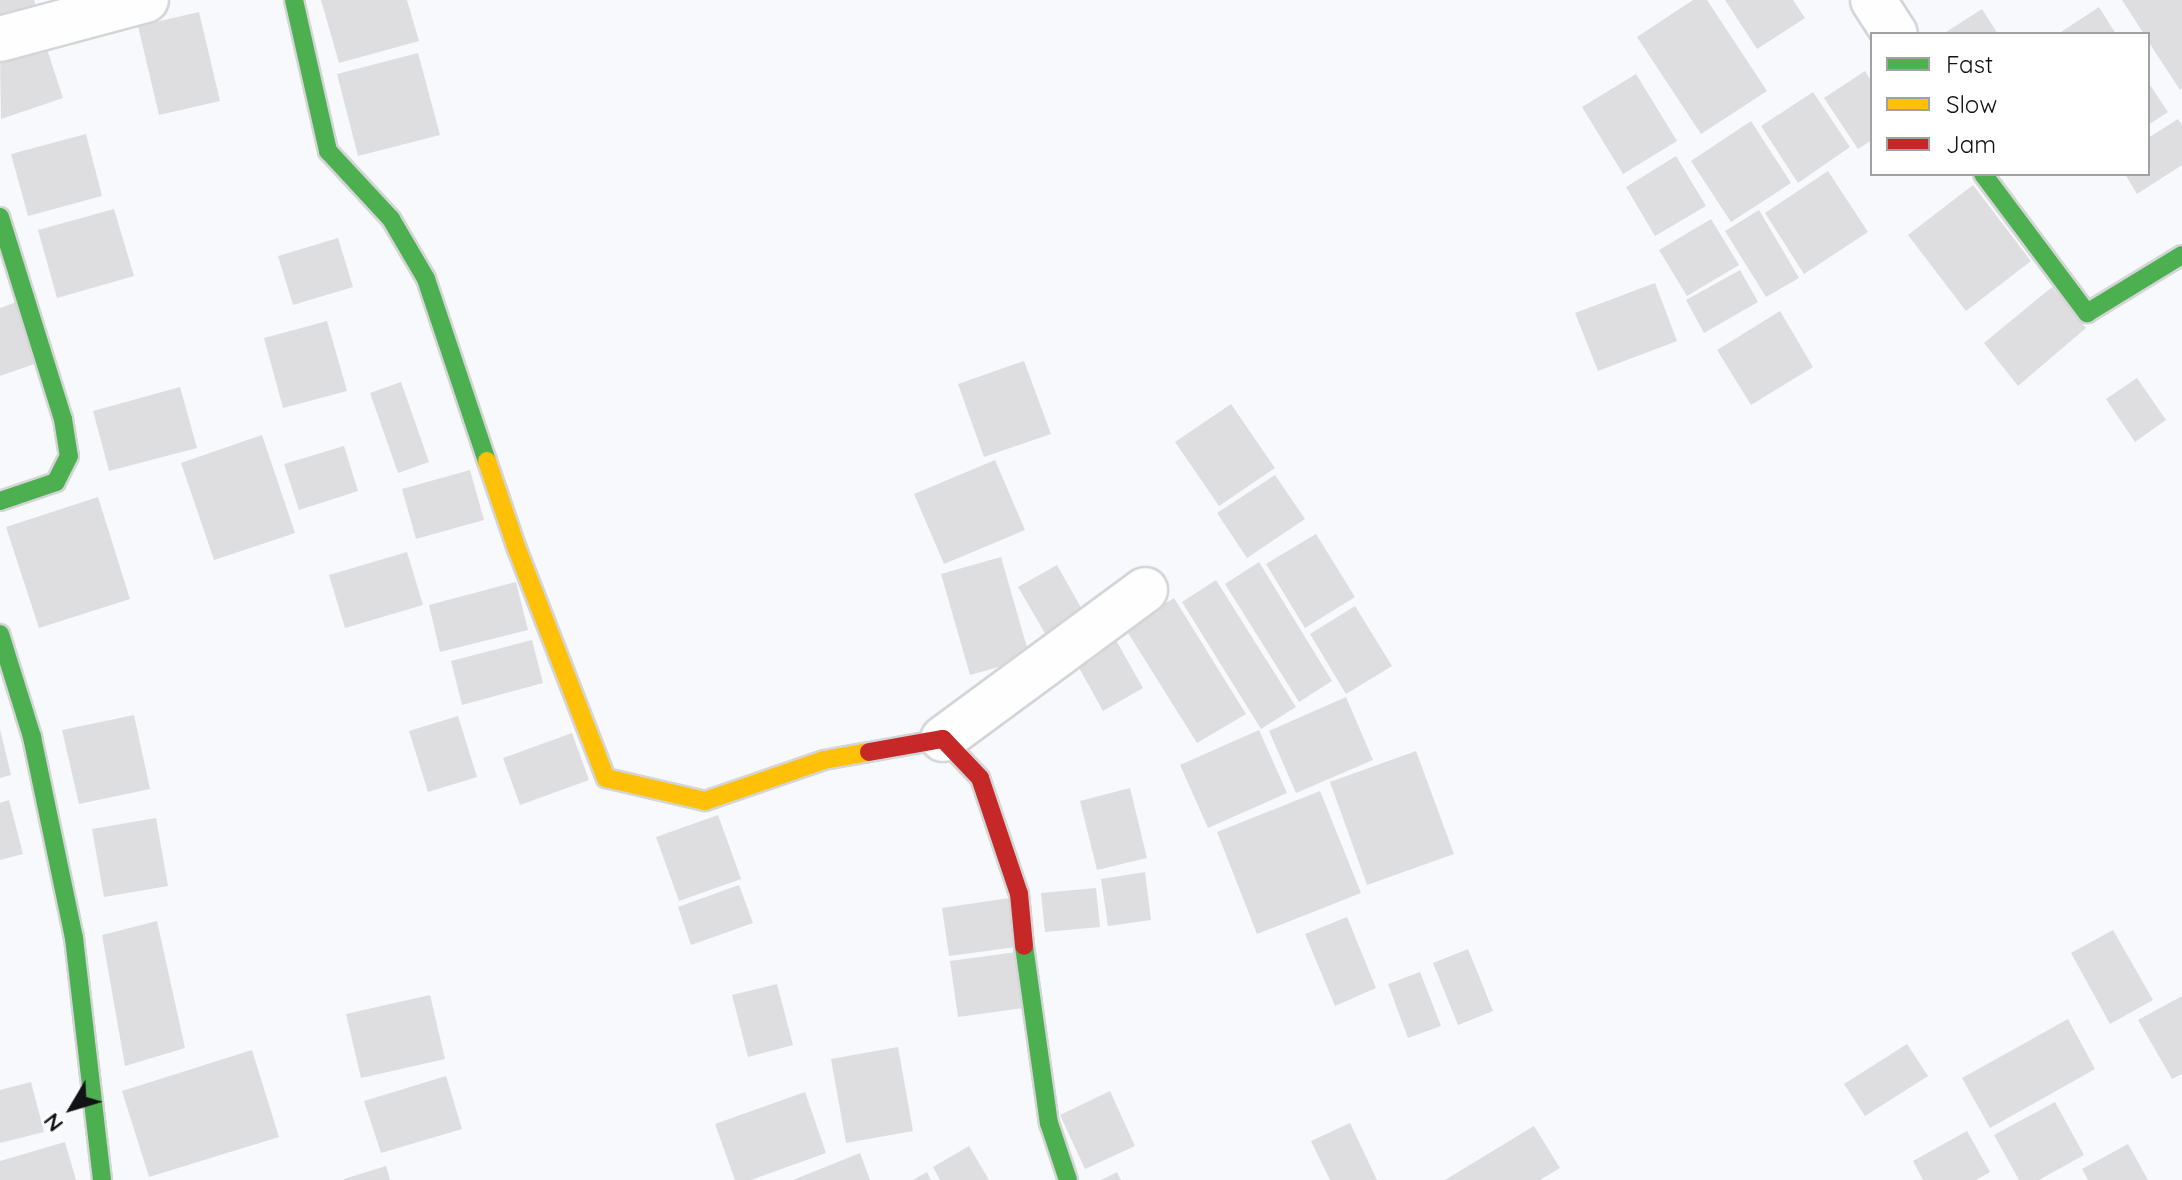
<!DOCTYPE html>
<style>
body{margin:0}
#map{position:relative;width:2182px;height:1180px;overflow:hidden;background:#f7f9fc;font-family:Quicksand,sans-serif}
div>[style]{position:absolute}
.building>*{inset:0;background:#dedee0}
.roads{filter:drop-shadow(2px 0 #d4d5d7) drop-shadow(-2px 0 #d4d5d7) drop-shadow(0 2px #d4d5d7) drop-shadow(0 -2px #d4d5d7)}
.street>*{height:44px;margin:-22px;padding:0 22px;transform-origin:22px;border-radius:22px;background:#fefeff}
.fast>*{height:18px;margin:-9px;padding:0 9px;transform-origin:9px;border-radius:9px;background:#4caf50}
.slow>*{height:18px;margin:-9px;padding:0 9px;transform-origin:9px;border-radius:9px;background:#ffc107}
.jam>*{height:18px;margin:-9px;padding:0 9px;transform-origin:9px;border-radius:9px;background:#c62828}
span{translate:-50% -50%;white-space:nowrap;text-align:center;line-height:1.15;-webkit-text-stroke:6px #fff;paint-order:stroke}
.legend{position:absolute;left:1870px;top:32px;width:280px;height:144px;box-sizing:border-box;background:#fff;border:2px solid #a0a1a1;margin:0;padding:10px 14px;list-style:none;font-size:24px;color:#121314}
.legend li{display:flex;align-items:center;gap:16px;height:40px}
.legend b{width:40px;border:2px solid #a0a1a1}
.north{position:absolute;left:32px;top:1068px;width:80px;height:80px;-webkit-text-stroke:6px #fff;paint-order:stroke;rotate:232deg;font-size:22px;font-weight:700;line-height:32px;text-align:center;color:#121314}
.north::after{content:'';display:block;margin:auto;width:28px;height:36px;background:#121314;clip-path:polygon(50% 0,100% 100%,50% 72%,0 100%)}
</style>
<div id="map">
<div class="building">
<i style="clip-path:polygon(0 0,34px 0,38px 12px,0 25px)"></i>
<i style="clip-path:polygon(321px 0,407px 0,419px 41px,339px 63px)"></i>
<i style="clip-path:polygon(1693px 0,1707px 0,1767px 91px,1701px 134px,1637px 37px)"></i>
<i style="clip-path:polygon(1725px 0,1793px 0,1805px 18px,1757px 49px)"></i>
<i style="clip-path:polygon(2122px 0,2182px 0,2182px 88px,2180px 90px,2148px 41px,2148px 34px,2144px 34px)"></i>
<i style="clip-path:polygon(2099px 7px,2116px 34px,2058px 34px)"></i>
<i style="clip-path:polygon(1982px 9px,1998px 34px,1943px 34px)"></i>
<i style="clip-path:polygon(199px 12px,220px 101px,159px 115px,138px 26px)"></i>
<i style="clip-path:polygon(44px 40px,63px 98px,1px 119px,0 55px)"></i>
<i style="clip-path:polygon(418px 53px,440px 135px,358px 156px,337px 74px)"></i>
<i style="clip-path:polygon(1865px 71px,1872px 82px,1872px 140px,1858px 149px,1824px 98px)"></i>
<i style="clip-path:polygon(1636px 74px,1677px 141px,1623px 174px,1582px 107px)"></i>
<i style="clip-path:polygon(2148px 82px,2168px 112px,2148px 125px)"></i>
<i style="clip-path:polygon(1813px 92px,1850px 147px,1798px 183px,1761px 126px)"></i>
<i style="clip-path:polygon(2178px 119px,2182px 125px,2182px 165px,2137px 194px,2125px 174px,2148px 174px,2148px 138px)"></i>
<i style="clip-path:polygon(1751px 121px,1791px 183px,1731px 222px,1691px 161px)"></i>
<i style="clip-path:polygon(86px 134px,102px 196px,28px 216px,11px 154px)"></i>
<i style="clip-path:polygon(1676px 156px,1706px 206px,1655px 236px,1626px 187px)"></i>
<i style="clip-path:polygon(1828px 171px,1868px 232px,1804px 274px,1765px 213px)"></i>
<i style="clip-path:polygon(1973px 185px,2031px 261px,1966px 311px,1908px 235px)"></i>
<i style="clip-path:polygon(114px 209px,134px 276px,57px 298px,38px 230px)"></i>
<i style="clip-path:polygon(1759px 210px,1799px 278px,1766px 297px,1725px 231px)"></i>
<i style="clip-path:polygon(1711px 219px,1739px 265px,1687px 296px,1659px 250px)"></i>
<i style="clip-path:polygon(338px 238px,353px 287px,293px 305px,278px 256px)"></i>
<i style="clip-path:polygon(1740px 270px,1758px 302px,1704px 333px,1686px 300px)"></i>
<i style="clip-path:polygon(1655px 283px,1677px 341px,1598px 371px,1575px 313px)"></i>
<i style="clip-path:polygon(2052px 287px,2086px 328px,2018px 386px,1984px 343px)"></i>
<i style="clip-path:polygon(19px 301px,40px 362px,0 376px,0 308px)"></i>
<i style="clip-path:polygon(1780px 311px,1813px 367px,1751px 405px,1717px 350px)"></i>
<i style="clip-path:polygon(327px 321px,347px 391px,283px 408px,264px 338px)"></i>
<i style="clip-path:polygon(1024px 361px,1051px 434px,984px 457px,958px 384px)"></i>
<i style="clip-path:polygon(2137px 378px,2166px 420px,2135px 442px,2106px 399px)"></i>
<i style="clip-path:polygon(401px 382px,429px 462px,398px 473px,370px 393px)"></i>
<i style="clip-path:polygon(180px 387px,197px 448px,109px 471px,93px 411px)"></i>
<i style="clip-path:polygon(1231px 404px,1275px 468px,1219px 506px,1175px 442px)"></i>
<i style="clip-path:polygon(262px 435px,295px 533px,214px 560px,181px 463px)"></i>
<i style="clip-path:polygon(344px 446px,358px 491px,299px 510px,284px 464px)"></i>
<i style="clip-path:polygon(995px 460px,1025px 530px,944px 564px,914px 494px)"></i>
<i style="clip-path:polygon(470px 470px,484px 520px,416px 539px,402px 489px)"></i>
<i style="clip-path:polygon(1275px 475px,1305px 519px,1247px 558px,1217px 513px)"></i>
<i style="clip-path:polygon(98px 497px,130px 599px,39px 628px,6px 527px)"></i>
<i style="clip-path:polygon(1316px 534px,1355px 597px,1305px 628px,1266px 564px)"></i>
<i style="clip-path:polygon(407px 552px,423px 605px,345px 628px,329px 575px)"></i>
<i style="clip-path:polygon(1001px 557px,1030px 658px,970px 675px,941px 574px)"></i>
<i style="clip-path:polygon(1259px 562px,1332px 681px,1299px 702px,1225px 584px)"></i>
<i style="clip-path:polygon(1057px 565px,1084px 613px,1046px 635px,1018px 587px)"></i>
<i style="clip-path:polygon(1216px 580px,1296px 707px,1261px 729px,1182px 602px)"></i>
<i style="clip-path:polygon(516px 582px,528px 630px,440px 652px,429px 605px)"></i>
<i style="clip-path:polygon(1174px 598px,1246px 714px,1197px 743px,1125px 628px)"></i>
<i style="clip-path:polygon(1355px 606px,1392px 666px,1346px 694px,1310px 634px)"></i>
<i style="clip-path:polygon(1113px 635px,1143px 688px,1103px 711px,1073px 657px)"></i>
<i style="clip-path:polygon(532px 640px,543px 683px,462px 705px,451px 661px)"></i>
<i style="clip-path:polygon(1346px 697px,1373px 760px,1296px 793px,1269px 731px)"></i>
<i style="clip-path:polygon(134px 715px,150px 789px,79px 804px,62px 730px)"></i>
<i style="clip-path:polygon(458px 716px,477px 777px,428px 792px,409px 731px)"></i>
<i style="clip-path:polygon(0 729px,11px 775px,0 778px)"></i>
<i style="clip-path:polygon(1259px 730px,1287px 793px,1208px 828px,1180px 765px)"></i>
<i style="clip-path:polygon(572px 733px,589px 780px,520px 805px,503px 758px)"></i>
<i style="clip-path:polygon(1416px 751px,1454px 854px,1367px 885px,1330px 782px)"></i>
<i style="clip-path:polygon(1130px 788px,1147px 858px,1097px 870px,1080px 801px)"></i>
<i style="clip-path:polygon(1320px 791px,1361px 893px,1257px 934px,1217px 832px)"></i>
<i style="clip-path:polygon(9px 800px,23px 854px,0 860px,0 803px)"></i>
<i style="clip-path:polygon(718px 815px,741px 879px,679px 901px,656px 837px)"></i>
<i style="clip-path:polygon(156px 818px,168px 886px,104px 897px,92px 829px)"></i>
<i style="clip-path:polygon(1145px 872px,1151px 920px,1108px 926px,1101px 879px)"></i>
<i style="clip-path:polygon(739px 885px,753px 923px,691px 945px,678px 907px)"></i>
<i style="clip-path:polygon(1096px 888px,1100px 927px,1045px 932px,1041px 893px)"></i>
<i style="clip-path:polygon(1009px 898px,1016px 947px,949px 956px,942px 908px)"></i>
<i style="clip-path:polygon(1347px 917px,1376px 988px,1335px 1006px,1305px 934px)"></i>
<i style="clip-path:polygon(157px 921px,185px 1048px,125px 1066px,102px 935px)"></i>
<i style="clip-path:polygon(2113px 930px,2153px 1000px,2110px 1024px,2071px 953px)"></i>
<i style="clip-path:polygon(1468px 949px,1493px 1011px,1458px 1025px,1433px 963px)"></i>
<i style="clip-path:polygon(1017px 952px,1024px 1008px,958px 1017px,950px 961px)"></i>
<i style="clip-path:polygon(1420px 972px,1441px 1026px,1408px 1038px,1388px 984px)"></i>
<i style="clip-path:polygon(777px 984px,793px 1045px,748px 1057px,732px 995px)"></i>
<i style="clip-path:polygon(430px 995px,445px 1059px,361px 1078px,346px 1014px)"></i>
<i style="clip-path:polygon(2182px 996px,2182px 1074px,2172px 1079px,2138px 1020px)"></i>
<i style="clip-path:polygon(2068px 1019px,2095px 1069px,1990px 1128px,1962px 1078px)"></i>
<i style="clip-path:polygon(1907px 1044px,1928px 1076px,1865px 1116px,1844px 1084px)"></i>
<i style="clip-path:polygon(898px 1047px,913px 1131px,846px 1143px,831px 1059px)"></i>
<i style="clip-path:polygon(252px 1050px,279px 1137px,149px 1177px,122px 1091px)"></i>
<i style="clip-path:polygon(446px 1076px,462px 1129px,381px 1153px,364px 1101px)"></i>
<i style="clip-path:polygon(31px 1082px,44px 1132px,0 1143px,0 1090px)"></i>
<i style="clip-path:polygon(1110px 1091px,1135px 1146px,1085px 1169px,1060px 1115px)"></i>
<i style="clip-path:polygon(805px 1092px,826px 1153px,751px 1180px,735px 1180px,715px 1124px)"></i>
<i style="clip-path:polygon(2055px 1102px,2084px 1155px,2039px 1180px,2019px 1180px,1994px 1135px)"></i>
<i style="clip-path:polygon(1350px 1123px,1377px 1180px,1330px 1180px,1311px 1141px)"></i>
<i style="clip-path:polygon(1534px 1126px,1560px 1168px,1540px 1180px,1445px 1180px)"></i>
<i style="clip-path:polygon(1967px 1131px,1990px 1172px,1976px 1180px,1923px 1180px,1913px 1161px)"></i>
<i style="clip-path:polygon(65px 1142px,76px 1180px,0 1180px,0 1161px)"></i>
<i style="clip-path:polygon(2128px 1144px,2148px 1180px,2088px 1180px,2082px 1169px)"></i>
<i style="clip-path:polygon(969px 1146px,989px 1180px,940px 1180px,933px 1167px)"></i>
<i style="clip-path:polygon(860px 1153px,870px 1180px,793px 1180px)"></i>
<i style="clip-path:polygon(386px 1166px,390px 1180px,344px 1180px,344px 1179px)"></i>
<i style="clip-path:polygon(927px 1172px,931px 1180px,913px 1180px)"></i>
<i style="clip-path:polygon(1117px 1172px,1121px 1180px,1101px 1180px)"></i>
</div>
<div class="roads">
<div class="street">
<i style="left:1873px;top:0;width:40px;rotate:57.1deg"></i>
<i style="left:0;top:39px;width:151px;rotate:-15deg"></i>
<i style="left:943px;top:739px;width:251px;rotate:-36.4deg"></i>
</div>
<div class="fast">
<i style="left:294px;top:0;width:155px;rotate:77.3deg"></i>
<i style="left:328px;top:151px;width:93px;rotate:47.2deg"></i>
<i style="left:391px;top:219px;width:69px;rotate:59.7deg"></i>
<i style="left:426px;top:279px;width:192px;rotate:71.5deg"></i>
<i style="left:1983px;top:174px;width:174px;rotate:53.2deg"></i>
<i style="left:2087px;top:313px;width:111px;rotate:-31.4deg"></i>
<i style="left:0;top:217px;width:212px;rotate:72.7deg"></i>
<i style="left:63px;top:419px;width:37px;rotate:81deg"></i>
<i style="left:69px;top:456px;width:29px;rotate:117deg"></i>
<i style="left:56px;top:482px;width:59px;rotate:161.3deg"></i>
<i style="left:0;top:634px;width:108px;rotate:72.7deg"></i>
<i style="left:32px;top:737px;width:205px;rotate:78.2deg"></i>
<i style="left:74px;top:938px;width:244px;rotate:83.4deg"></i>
<i style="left:1024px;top:946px;width:179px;rotate:82deg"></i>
<i style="left:1049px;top:1123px;width:60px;rotate:71.6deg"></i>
</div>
<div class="slow">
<i style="left:487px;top:461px;width:93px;rotate:71.2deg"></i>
<i style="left:517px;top:549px;width:246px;rotate:68.8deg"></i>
<i style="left:606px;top:778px;width:102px;rotate:13.1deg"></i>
<i style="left:705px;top:801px;width:126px;rotate:-19deg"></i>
<i style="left:824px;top:760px;width:46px;rotate:-10.1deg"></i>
</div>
<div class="jam">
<i style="left:869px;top:752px;width:75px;rotate:-10deg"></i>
<i style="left:943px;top:739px;width:54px;rotate:46.5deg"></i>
<i style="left:980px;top:778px;width:122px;rotate:71.4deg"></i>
<i style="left:1019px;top:894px;width:52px;rotate:84.5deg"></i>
</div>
</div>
<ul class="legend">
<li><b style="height:10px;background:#4caf50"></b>Fast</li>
<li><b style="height:10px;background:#ffc107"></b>Slow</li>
<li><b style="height:10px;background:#c62828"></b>Jam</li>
</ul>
<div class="north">N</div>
</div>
